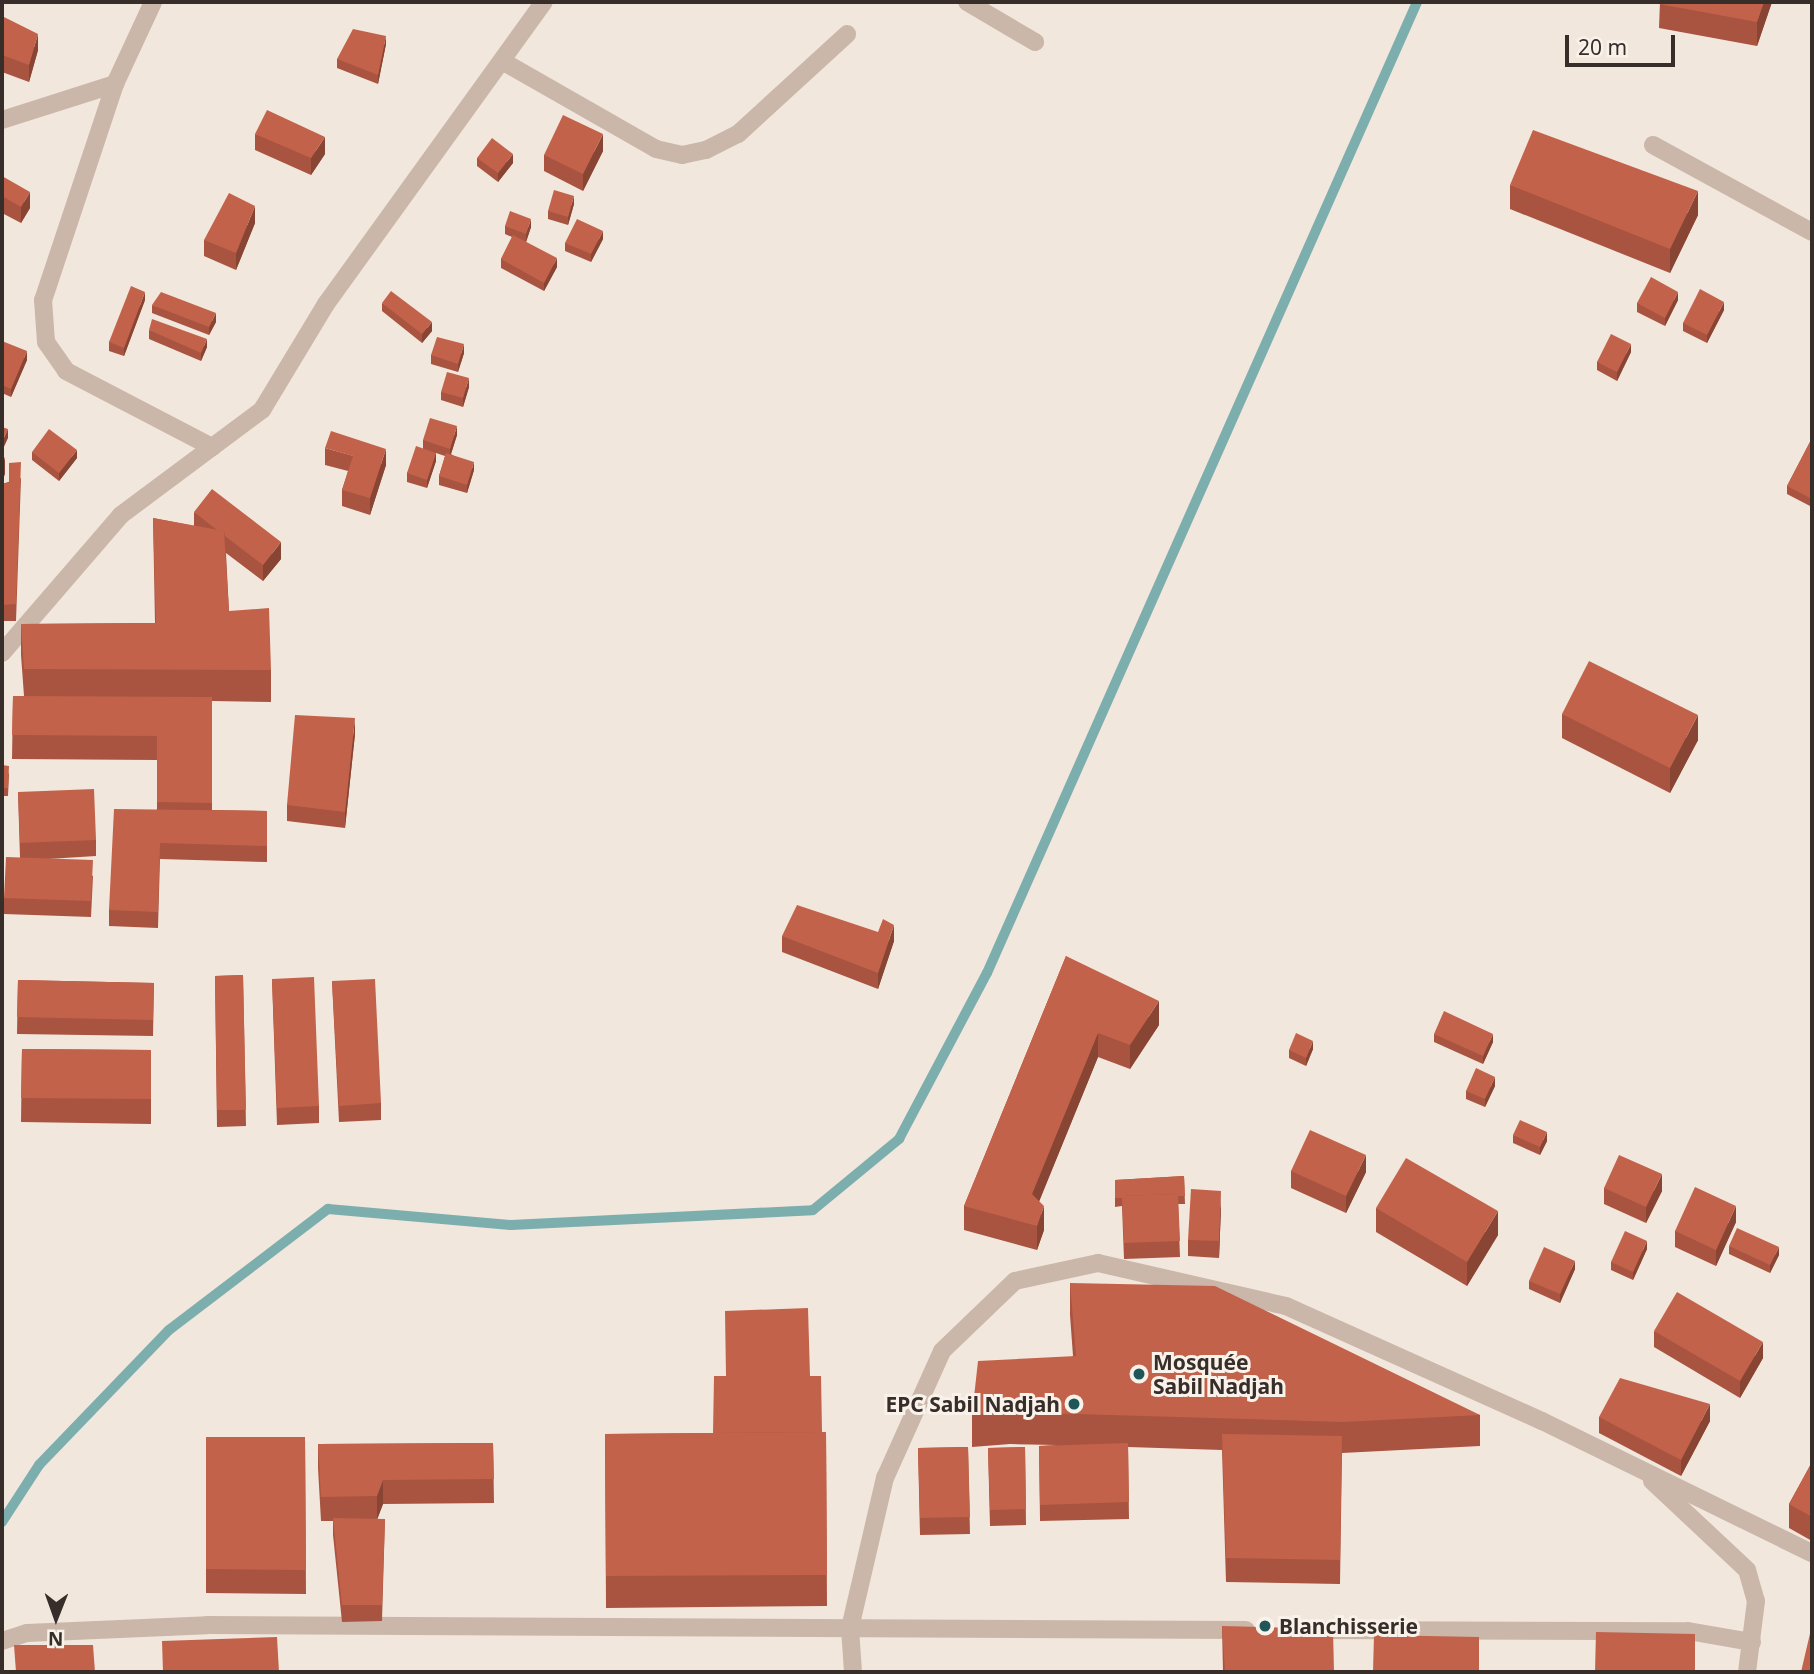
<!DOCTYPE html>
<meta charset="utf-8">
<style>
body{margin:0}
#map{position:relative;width:1814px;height:1674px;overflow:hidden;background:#f2e7dd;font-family:"Noto Sans",sans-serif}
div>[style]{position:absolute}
.stream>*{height:10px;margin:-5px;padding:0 5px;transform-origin:5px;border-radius:5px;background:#7daeae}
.minor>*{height:18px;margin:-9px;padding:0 9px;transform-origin:9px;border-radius:9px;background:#cab7a9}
.wall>*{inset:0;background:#a85440}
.shaded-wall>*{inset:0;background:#884534}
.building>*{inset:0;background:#c3624a}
.dots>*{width:19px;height:19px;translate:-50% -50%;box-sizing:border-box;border:4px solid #f9f2ea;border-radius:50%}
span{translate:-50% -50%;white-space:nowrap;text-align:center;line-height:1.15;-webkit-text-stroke:6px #f9f2ea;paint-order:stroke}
.poi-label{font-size:21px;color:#372d29;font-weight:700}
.left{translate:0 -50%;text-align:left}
.right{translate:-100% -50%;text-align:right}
.frame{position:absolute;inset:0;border:4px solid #372d29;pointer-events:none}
.north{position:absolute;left:21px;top:1583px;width:70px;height:70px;-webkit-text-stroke:5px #f9f2ea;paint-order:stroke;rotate:181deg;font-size:19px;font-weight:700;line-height:28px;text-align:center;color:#372d29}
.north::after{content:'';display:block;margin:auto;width:24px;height:32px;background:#372d29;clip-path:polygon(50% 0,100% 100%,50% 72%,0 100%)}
.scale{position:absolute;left:1565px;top:35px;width:110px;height:32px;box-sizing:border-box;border:4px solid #372d29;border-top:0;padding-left:9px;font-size:21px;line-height:24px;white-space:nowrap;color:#372d29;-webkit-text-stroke:5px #f9f2ea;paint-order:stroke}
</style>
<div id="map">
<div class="stream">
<i style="left:2px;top:1522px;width:68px;rotate:-57deg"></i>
<i style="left:39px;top:1465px;width:187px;rotate:-46.1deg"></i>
<i style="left:169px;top:1330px;width:200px;rotate:-37.3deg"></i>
<i style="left:328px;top:1209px;width:184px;rotate:5deg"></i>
<i style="left:511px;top:1225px;width:302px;rotate:-2.8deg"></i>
<i style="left:813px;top:1210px;width:112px;rotate:-39.5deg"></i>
<i style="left:899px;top:1139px;width:188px;rotate:-62.1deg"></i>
<i style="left:987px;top:973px;width:1062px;rotate:-66.11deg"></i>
</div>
<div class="minor">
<i style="left:967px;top:2px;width:79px;rotate:30.5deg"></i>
<i style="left:502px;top:61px;width:177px;rotate:29.7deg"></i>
<i style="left:656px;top:149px;width:27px;rotate:13deg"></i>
<i style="left:682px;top:155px;width:25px;rotate:-12deg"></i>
<i style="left:706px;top:150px;width:36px;rotate:-27deg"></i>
<i style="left:738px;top:134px;width:148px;rotate:-42.5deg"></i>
<i style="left:115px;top:84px;width:228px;rotate:108.4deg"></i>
<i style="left:43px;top:300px;width:42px;rotate:85.9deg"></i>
<i style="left:46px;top:342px;width:35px;rotate:55deg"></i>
<i style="left:66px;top:371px;width:165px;rotate:27.5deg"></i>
<i style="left:2px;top:120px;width:119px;rotate:-17.7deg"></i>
<i style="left:115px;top:84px;width:90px;rotate:-65.1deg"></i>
<i style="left:1653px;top:145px;width:181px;rotate:28.7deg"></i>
<i style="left:2px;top:653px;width:182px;rotate:-49.2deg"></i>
<i style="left:121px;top:515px;width:176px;rotate:-36.7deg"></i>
<i style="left:262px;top:410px;width:124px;rotate:-58.9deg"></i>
<i style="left:326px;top:304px;width:372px;rotate:-54.2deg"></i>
<i style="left:1652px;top:1481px;width:130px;rotate:43.1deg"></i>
<i style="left:1747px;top:1570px;width:32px;rotate:74deg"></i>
<i style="left:1756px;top:1601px;width:72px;rotate:97.2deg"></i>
<i style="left:1309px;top:1630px;width:379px;rotate:0.2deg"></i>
<i style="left:1688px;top:1631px;width:65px;rotate:9.8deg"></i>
<i style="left:2px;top:1641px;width:26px;rotate:-18deg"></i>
<i style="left:27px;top:1633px;width:180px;rotate:-2.5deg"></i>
<i style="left:207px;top:1625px;width:1039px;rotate:0.28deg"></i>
<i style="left:853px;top:1672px;width:44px;rotate:-93.9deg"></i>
<i style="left:850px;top:1628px;width:154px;rotate:-76.9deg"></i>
<i style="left:885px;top:1478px;width:139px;rotate:-65.8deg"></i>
<i style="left:942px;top:1351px;width:101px;rotate:-43.8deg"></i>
<i style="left:1015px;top:1281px;width:85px;rotate:-12.2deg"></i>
<i style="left:1098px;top:1263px;width:193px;rotate:12.9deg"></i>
<i style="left:1286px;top:1306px;width:281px;rotate:24.2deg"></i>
<i style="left:1542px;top:1421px;width:301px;rotate:26.1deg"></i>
</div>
<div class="wall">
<i style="clip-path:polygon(1660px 2px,1772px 2px,1757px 46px,1659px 28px)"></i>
<i style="clip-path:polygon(2px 16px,38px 50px,29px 82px,2px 72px)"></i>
<i style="clip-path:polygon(386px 44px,378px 84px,337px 68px,337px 59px)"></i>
<i style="clip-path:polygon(255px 134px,325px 154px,311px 175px,255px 150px)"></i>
<i style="clip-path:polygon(603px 151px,583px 191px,544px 171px,544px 155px)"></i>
<i style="clip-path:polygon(477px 158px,513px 163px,498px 182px,477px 166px)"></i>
<i style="clip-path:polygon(2px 176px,30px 208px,21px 223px,2px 213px)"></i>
<i style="clip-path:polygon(1510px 185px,1698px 215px,1670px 273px,1510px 209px)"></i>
<i style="clip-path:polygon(574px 204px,568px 225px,548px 219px,548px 211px)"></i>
<i style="clip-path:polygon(255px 223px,236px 270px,204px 256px,204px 240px)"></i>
<i style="clip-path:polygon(505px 226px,531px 227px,526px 242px,557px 267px,544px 291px,501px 268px,501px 259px,512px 237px,505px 234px)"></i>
<i style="clip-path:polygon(603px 239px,591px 262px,565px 251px,565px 243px)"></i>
<i style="clip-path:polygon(145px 300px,124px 356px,109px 351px,109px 342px)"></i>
<i style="clip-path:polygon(1678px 300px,1665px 326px,1637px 312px,1637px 303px)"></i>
<i style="clip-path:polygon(382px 303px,432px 331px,422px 343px,382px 311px)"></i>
<i style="clip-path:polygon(152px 305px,216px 322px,209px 335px,152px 313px)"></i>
<i style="clip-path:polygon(1724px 310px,1707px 343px,1683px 331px,1683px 323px)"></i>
<i style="clip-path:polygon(149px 330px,207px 347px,201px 361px,149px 339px)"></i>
<i style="clip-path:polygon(2px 341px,27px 360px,11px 397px,2px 393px)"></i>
<i style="clip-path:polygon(1631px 352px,1617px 381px,1597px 370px,1597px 362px)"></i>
<i style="clip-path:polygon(464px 353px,458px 372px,431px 364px,431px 355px)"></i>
<i style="clip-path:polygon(469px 387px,463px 407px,441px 400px,441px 392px)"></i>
<i style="clip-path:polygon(457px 435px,451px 454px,474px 470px,467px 493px,439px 485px,439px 476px,445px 456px,436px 453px,436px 461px,427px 488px,407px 482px,407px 473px,423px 449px,423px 440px)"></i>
<i style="clip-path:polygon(1812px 438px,1810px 506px,1787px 494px,1787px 486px)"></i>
<i style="clip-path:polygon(325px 448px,386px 465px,370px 515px,342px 506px,342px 490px,348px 471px,325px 465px)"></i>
<i style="clip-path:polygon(32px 452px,77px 458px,59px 481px,32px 460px)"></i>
<i style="clip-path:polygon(21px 478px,16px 621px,2px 621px,2px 484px)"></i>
<i style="clip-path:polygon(194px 512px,281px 559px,263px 581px,226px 553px,229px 611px,271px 670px,271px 702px,212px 701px,212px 810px,267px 811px,267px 862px,160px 859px,158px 928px,109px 926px,109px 910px,157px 809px,157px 760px,12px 759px,13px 696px,24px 696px,21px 655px,21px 624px,155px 623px,153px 518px,194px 526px)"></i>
<i style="clip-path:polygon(1562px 714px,1698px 740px,1670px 793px,1562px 738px)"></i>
<i style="clip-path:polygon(355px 734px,345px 828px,287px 821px,287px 805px)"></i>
<i style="clip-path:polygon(2px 765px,9px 774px,8px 796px,2px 796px)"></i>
<i style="clip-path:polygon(18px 792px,96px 840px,96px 856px,48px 859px,93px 876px,91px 917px,4px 914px,4px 898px,20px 858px)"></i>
<i style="clip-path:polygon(782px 936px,894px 941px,878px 989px,782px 952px)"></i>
<i style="clip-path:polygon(1066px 956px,1159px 1025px,1130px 1069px,1098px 1057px,1039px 1201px,1044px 1230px,1037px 1250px,964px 1230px,964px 1206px)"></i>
<i style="clip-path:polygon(243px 975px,246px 1126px,217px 1127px,215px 976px)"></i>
<i style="clip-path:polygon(272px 979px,319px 1106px,319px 1123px,277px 1125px)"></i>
<i style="clip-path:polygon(18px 980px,154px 983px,153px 1036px,17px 1034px)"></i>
<i style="clip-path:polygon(332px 981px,381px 1103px,381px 1120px,339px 1122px)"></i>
<i style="clip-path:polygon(1434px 1034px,1493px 1042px,1483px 1064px,1434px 1042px)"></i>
<i style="clip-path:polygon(22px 1049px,151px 1050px,151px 1124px,21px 1122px)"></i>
<i style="clip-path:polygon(1313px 1049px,1306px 1066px,1289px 1058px,1289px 1050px)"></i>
<i style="clip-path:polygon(1495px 1086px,1485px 1107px,1466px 1099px,1466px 1091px)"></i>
<i style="clip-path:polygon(1513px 1135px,1547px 1141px,1540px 1155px,1513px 1143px)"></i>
<i style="clip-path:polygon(1291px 1171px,1366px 1172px,1346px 1213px,1291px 1188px)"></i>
<i style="clip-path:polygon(1184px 1176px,1185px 1204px,1178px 1204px,1180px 1257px,1124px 1259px,1122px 1206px,1115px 1207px,1115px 1180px)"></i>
<i style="clip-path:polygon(1604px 1188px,1662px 1191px,1646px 1223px,1604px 1204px)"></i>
<i style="clip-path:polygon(1221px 1207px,1219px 1258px,1188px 1256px,1188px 1240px)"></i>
<i style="clip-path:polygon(1376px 1208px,1498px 1235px,1467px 1286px,1376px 1232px)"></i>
<i style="clip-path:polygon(1736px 1222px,1716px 1266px,1675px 1247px,1675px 1231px)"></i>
<i style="clip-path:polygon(1729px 1246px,1779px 1255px,1770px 1273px,1729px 1254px)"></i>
<i style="clip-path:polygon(1647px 1249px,1633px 1280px,1611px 1270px,1611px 1262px)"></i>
<i style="clip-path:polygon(1575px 1269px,1560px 1303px,1529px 1289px,1529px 1281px)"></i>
<i style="clip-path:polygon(1070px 1283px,1480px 1415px,1480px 1446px,1342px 1453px,1340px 1584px,1226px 1582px,1222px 1450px,1128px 1447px,1129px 1519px,1040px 1521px,1039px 1446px,1057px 1445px,1010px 1444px,972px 1447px,972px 1415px,1073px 1356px,1070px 1315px)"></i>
<i style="clip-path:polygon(1654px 1331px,1763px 1358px,1740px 1398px,1654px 1347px)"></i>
<i style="clip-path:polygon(810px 1376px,822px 1432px,826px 1432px,827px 1606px,606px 1608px,605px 1434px,713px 1433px)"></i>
<i style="clip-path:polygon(1599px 1417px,1710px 1421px,1681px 1476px,1599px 1433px)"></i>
<i style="clip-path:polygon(206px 1437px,305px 1437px,306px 1594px,206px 1593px)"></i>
<i style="clip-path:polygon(493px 1443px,494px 1503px,383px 1504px,377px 1519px,385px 1519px,382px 1621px,342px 1622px,333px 1535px,333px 1521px,321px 1521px,318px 1468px,318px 1444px)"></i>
<i style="clip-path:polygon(968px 1447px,970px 1534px,920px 1535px,918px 1448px)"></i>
<i style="clip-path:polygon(1025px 1447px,1026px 1525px,990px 1526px,988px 1448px)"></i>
<i style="clip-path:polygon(1812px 1462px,1812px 1541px,1789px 1528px,1789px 1504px)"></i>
<i style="clip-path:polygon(1222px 1626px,1334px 1672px,1223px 1672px)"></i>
</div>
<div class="shaded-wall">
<i style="clip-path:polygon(1764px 2px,1772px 2px,1757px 46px,1757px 22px)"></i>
<i style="clip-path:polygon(38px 34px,38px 50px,29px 82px,29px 65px)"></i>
<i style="clip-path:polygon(386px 36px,386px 44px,378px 84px,378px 75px)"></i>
<i style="clip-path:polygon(603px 134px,603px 151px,583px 191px,583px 174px)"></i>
<i style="clip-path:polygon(325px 137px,325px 154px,311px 175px,311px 158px)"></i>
<i style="clip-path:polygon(513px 154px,513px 163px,498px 182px,498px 173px)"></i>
<i style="clip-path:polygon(1698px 191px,1698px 215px,1670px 273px,1670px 249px)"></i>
<i style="clip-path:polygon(30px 192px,30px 208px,21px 223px,21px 207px)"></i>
<i style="clip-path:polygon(574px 196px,574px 204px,568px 225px,568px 217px)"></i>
<i style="clip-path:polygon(255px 206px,255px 223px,236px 270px,236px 253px)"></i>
<i style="clip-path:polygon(531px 219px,531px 227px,526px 242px,526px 234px)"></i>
<i style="clip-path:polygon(603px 231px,603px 239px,591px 262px,591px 254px)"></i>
<i style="clip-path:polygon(557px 258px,557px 267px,544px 291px,544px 283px)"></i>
<i style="clip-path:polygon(145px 292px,145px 300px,124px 356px,124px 348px)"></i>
<i style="clip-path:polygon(1678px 292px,1678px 300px,1665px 326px,1665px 318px)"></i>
<i style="clip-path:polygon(1724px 302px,1724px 310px,1707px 343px,1707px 335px)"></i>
<i style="clip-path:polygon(216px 313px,216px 322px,209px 335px,209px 327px)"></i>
<i style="clip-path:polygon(432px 322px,432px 331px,422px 343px,422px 334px)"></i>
<i style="clip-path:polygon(207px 339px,207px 347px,201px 361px,201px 353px)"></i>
<i style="clip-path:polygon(464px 344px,464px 353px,458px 372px,458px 364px)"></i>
<i style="clip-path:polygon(1631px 344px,1631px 352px,1617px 381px,1617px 372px)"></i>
<i style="clip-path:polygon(27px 351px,27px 360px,11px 397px,11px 389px)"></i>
<i style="clip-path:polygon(469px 378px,469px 387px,463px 407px,463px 398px)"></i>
<i style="clip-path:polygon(457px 426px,457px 435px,450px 457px,450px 449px)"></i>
<i style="clip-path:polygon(8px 429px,8px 438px,2px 451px,2px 442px)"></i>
<i style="clip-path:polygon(386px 449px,386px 465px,370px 515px,370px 498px)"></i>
<i style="clip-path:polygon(77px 450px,77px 458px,59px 481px,59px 473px)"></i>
<i style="clip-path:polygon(436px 453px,436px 461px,427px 488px,427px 480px)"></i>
<i style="clip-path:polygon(5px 458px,5px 474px,2px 482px,2px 465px)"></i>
<i style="clip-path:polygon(474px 462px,474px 470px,467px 493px,467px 485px)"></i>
<i style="clip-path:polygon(1812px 494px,1812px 502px,1810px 506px,1810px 498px)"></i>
<i style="clip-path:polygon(281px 542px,281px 559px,263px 581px,263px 565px)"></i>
<i style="clip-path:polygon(1698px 715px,1698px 740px,1670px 793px,1670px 768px)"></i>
<i style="clip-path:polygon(355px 718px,355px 734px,345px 828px,345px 812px)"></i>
<i style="clip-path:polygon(894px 925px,894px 941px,878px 989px,878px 973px)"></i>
<i style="clip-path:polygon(1159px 1001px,1159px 1025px,1130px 1069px,1130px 1045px)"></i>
<i style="clip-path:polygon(1098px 1033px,1098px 1057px,1032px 1219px,1032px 1194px)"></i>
<i style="clip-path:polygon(1493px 1034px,1493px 1042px,1483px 1064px,1483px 1056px)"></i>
<i style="clip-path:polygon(1313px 1041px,1313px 1049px,1306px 1066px,1306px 1058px)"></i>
<i style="clip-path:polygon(1495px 1077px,1495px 1086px,1485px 1107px,1485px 1099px)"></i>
<i style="clip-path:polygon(1547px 1132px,1547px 1141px,1540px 1155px,1540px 1147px)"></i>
<i style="clip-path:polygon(1366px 1155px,1366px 1172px,1346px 1213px,1346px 1196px)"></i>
<i style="clip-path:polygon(1662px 1174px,1662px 1191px,1646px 1223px,1646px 1207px)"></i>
<i style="clip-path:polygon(1221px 1191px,1221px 1207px,1219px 1258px,1219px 1241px)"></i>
<i style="clip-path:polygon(1044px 1206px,1044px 1230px,1037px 1250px,1037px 1226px)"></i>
<i style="clip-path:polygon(1736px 1206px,1736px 1222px,1716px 1266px,1716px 1250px)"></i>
<i style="clip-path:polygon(1498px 1211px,1498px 1235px,1467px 1286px,1467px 1262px)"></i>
<i style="clip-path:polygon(1647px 1241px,1647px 1249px,1633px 1280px,1633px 1272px)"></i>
<i style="clip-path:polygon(1779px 1247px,1779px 1255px,1770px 1273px,1770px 1265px)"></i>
<i style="clip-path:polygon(1575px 1261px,1575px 1269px,1560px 1303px,1560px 1294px)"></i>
<i style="clip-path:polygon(1763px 1342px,1763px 1358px,1740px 1398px,1740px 1381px)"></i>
<i style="clip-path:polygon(1710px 1404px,1710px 1421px,1681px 1476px,1681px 1460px)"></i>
<i style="clip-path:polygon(383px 1480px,383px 1504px,377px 1520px,377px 1496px)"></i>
</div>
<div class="building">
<i style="clip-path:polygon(1660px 2px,1764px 2px,1757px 22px,1659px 4px)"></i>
<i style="clip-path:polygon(2px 16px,38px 34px,29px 65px,2px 55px)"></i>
<i style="clip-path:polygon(353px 29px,386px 36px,378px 75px,337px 59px)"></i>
<i style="clip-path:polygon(267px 110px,325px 137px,311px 158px,255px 134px)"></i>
<i style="clip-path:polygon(563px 115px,603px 134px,583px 174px,544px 155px)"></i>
<i style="clip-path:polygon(1533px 130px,1698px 191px,1670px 249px,1510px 185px)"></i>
<i style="clip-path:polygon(492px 138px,513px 154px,498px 173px,477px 158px)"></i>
<i style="clip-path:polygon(2px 176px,30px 192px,21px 207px,2px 196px)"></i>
<i style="clip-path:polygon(554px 190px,574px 196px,568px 217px,548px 211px)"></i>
<i style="clip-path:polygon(229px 193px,255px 206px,236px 253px,204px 240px)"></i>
<i style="clip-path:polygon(510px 211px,531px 219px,526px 234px,505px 226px)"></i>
<i style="clip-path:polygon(577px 219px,603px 231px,591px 254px,565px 243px)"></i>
<i style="clip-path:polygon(513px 235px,557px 258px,544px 283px,501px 259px)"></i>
<i style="clip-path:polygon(1651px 277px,1678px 292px,1665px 318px,1637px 303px)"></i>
<i style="clip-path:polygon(131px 286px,145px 292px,124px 348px,109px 342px)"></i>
<i style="clip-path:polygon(1700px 289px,1724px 302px,1707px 335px,1683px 323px)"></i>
<i style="clip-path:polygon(391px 291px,432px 322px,422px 334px,382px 303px)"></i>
<i style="clip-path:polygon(161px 292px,216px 313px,209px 327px,152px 305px)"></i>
<i style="clip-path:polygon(152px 319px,207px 339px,201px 353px,149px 330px)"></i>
<i style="clip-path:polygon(1611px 334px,1631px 344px,1617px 372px,1597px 362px)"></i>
<i style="clip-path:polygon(437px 337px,464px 344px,458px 364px,431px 355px)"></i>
<i style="clip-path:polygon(2px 341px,27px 351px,11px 389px,2px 385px)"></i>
<i style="clip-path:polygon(447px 372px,469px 378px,463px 398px,441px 392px)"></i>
<i style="clip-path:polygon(430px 418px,457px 426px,450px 449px,423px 440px)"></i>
<i style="clip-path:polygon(2px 427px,8px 429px,2px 442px)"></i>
<i style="clip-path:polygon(49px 429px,77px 450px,59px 473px,32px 452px)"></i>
<i style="clip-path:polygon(331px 431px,386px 449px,370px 498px,342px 490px,353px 456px,325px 448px)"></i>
<i style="clip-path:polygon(1812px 438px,1812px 494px,1810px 498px,1787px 486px)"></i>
<i style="clip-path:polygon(416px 446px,436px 453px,427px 480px,407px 473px)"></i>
<i style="clip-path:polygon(446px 453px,474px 462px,467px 485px,439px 476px)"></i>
<i style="clip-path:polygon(2px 456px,5px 458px,2px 465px)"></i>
<i style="clip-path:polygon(21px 462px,16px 604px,2px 605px,2px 484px,9px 483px,9px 463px)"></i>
<i style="clip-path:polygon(212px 489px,281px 542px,263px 565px,225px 536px,224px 531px,217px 530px,194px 512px)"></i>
<i style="clip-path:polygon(153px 518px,224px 531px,229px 611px,269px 608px,271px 670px,24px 669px,21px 624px,156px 623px)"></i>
<i style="clip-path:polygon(1589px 661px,1698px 715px,1670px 768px,1562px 714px)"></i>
<i style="clip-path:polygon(13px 696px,212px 697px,212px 803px,157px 802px,157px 736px,12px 735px)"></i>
<i style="clip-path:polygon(295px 715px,355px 718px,345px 812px,287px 805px)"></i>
<i style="clip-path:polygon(2px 765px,9px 766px,8px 788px,2px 788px)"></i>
<i style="clip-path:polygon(94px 789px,96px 840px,20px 843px,18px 792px)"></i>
<i style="clip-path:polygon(114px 809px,267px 811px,267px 846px,160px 843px,158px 912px,109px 910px)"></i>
<i style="clip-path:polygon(6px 857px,93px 860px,91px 901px,4px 898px)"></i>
<i style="clip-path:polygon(797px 905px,878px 932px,883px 919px,894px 925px,878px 973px,782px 936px)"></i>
<i style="clip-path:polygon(1066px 956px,1159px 1001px,1130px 1045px,1098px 1033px,1032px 1194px,1044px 1206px,1037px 1226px,964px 1206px)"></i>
<i style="clip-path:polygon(243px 975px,246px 1110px,217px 1110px,215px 976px)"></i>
<i style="clip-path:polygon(314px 977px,319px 1106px,277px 1108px,272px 979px)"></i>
<i style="clip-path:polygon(375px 979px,381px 1103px,339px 1106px,332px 981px)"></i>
<i style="clip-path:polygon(18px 980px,154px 983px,153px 1020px,17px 1017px)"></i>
<i style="clip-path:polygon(1444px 1011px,1493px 1034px,1483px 1056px,1434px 1034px)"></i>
<i style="clip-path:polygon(1296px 1033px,1313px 1041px,1306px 1058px,1289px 1050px)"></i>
<i style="clip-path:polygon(22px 1049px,151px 1050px,151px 1099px,21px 1098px)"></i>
<i style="clip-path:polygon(1476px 1068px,1495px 1077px,1485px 1099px,1466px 1091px)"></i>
<i style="clip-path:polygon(1520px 1120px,1547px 1132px,1540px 1147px,1513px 1135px)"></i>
<i style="clip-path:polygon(1310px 1130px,1366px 1155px,1346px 1196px,1291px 1171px)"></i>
<i style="clip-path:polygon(1619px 1155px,1662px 1174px,1646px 1207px,1604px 1188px)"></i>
<i style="clip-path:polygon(1406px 1158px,1498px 1211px,1467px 1262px,1376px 1208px)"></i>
<i style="clip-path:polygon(1184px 1176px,1185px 1196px,1178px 1196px,1178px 1194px,1122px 1196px,1122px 1198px,1115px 1198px,1115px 1180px)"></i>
<i style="clip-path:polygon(1695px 1187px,1736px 1206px,1716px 1250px,1675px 1231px)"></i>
<i style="clip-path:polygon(1191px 1189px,1221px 1191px,1219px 1241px,1188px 1240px)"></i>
<i style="clip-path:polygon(1178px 1194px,1180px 1241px,1124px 1243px,1122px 1196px)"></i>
<i style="clip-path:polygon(1737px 1228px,1779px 1247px,1770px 1265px,1729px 1246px)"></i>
<i style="clip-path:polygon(1625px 1231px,1647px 1241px,1633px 1272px,1611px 1262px)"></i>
<i style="clip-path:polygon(1544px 1247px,1575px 1261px,1560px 1294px,1529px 1281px)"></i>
<i style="clip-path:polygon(1070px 1283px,1215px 1286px,1480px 1415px,1343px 1422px,1010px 1412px,972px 1415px,978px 1361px,1076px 1356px)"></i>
<i style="clip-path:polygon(1677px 1292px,1763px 1342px,1740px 1381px,1654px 1331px)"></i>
<i style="clip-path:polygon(808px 1308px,810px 1376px,726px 1376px,725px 1311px)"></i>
<i style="clip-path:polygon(714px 1376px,821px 1376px,822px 1432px,713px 1433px)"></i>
<i style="clip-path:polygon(1620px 1378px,1710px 1404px,1681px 1460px,1599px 1417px)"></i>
<i style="clip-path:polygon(826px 1432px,827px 1575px,606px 1576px,605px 1434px)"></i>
<i style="clip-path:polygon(1222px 1434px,1342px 1436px,1340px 1560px,1226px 1558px)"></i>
<i style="clip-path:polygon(206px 1437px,305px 1437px,306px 1570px,206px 1569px)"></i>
<i style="clip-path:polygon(493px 1443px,494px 1479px,383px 1480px,377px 1496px,321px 1497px,318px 1444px)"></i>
<i style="clip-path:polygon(1128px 1443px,1129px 1502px,1040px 1505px,1039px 1446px)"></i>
<i style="clip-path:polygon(968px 1447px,970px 1517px,920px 1518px,918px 1448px)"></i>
<i style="clip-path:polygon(1025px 1447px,1026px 1509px,990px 1510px,988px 1448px)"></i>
<i style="clip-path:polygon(1812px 1462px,1812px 1517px,1789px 1504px)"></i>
<i style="clip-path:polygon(333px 1518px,385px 1519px,382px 1605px,342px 1605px)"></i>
<i style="clip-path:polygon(1812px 1625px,1812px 1672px,1801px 1672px)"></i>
<i style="clip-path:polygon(1222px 1626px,1333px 1629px,1334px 1672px,1225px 1672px)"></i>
<i style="clip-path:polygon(1596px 1632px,1695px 1634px,1695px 1672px,1595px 1672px)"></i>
<i style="clip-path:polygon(1374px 1635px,1479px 1637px,1479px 1672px,1373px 1672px)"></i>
<i style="clip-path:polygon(277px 1637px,279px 1672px,163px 1672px,162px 1641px)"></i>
<i style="clip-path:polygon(14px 1645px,93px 1645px,95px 1672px,16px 1672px)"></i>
</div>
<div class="dots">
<i style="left:1139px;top:1374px;background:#1f5758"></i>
<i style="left:1074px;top:1404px;background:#1f5758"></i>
<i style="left:1265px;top:1626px;background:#1f5758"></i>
</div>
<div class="poi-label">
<span class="left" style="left:1153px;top:1374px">Mosquée<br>Sabil Nadjah</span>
<span class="right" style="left:1060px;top:1404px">EPC Sabil Nadjah</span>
<span class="left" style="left:1279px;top:1626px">Blanchisserie</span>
</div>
<div class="frame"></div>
<div class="north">N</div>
<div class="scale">20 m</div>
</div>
